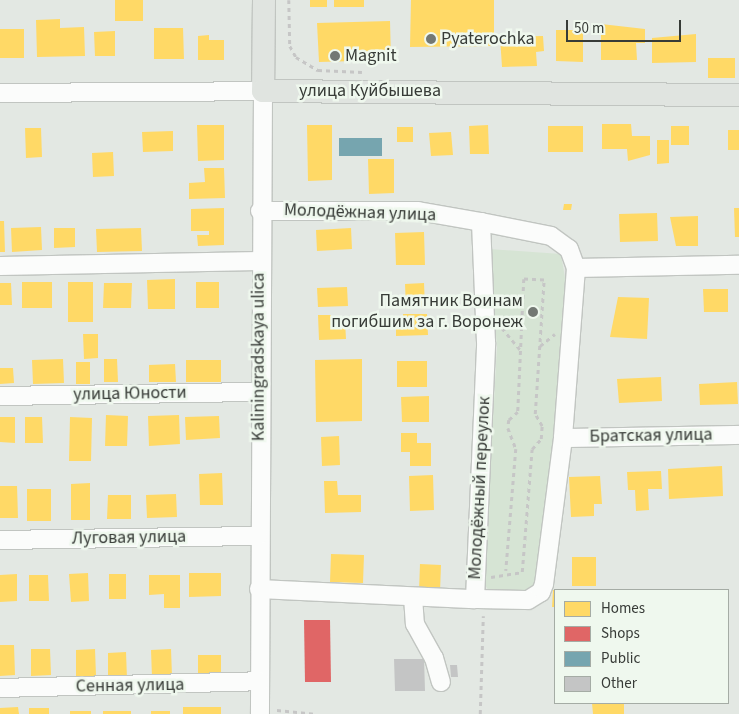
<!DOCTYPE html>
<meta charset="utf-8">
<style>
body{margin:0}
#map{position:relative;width:739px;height:714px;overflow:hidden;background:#e3e8e3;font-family:"Source Sans 3",sans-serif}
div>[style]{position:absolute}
.green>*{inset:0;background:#d6e4d4}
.homes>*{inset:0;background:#ffd966}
.shops>*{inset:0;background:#e06666}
.public>*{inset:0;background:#76a5af}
.building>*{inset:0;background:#c4c5c5}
.path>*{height:2.5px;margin-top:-1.25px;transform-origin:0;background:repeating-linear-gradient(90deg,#c6c6c6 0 4px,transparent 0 8px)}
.roads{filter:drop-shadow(1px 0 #c1c5c1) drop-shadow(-1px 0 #c1c5c1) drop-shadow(0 1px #c1c5c1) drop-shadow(0 -1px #c1c5c1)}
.minor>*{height:18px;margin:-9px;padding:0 9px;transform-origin:9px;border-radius:9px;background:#fbfcfb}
.major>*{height:22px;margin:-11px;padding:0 11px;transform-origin:11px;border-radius:11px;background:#e0e4e0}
.dots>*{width:14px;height:14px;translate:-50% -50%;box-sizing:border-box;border:2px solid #eff8ee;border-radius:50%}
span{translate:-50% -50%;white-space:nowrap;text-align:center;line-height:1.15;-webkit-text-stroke:5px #eff8ee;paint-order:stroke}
.poi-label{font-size:18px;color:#373b37}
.left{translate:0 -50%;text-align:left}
.right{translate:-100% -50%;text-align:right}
.street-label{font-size:18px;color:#373b37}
.legend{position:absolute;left:554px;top:589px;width:175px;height:115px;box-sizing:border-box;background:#eff8ee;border:1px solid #a5aca5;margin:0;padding:6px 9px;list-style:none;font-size:15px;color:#373b37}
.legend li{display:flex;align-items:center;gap:10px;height:25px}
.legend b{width:25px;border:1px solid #a5aca5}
.scale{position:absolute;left:566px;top:20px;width:115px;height:22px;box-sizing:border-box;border:2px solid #373b37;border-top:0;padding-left:6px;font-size:15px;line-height:18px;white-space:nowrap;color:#373b37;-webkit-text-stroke:4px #eff8ee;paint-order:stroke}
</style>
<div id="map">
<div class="green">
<i style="clip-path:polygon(489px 249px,561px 254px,569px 302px,545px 549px,534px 590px,490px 593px,484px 583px,497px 347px)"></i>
</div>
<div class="homes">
<i style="clip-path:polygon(115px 0,143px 0,143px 21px,115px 21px)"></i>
<i style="clip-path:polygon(310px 0,327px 0,327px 7px,310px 7px)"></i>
<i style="clip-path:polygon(334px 0,364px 0,364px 7px,334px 7px)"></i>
<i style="clip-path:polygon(411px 0,494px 0,494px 46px,410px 47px)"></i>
<i style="clip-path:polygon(60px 19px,60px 28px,84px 27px,85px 56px,37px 57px,36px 20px)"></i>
<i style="clip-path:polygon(390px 21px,391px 60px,319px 62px,317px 23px)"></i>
<i style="clip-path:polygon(601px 24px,645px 29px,645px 43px,636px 43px,637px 60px,601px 60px)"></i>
<i style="clip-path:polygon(154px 28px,183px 28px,184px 59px,154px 59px)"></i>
<i style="clip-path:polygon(0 29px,24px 29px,24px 58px,0 58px)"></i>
<i style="clip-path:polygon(556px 30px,583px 30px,583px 62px,556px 61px)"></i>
<i style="clip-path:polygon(115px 31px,115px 56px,95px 56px,94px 32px)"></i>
<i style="clip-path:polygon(696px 34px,696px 62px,652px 63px,652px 38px)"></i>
<i style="clip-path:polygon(209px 35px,209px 40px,224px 40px,224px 60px,198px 60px,198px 36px)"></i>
<i style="clip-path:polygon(543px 36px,544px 51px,536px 52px,537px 66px,502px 67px,500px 37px)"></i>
<i style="clip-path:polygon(708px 58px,735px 58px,735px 78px,708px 78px)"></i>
<i style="clip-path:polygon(602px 124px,631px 124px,632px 136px,650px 136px,650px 155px,628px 161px,627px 149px,602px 149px)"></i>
<i style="clip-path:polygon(197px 125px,224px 125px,224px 160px,198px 161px)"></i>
<i style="clip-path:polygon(307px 125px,332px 125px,332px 180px,308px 181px)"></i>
<i style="clip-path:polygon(488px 125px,489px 154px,470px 154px,469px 126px)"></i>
<i style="clip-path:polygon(548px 126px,583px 126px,583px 152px,548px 152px)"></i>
<i style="clip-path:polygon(671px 126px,689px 126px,689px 145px,671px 145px)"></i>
<i style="clip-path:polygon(397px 127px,413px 127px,413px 142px,397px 142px)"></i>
<i style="clip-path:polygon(25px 128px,41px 128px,42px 157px,26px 158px)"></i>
<i style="clip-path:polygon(728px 130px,739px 130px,739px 150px,728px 150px)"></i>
<i style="clip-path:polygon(173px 131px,173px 151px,143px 152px,142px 132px)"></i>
<i style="clip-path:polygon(451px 132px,453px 155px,431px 156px,429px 133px)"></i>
<i style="clip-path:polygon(657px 140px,669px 140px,669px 163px,657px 164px)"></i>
<i style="clip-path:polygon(113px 152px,114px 176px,93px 177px,92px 153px)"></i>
<i style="clip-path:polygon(368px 159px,394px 159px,394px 193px,369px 194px)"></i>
<i style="clip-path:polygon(204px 168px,224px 168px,225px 198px,189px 199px,189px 183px,205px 182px)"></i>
<i style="clip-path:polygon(564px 204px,572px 204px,571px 210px,563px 210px)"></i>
<i style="clip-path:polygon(224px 208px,224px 245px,198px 246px,197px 235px,209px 235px,209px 231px,191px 231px,191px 209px)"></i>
<i style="clip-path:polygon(734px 208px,739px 208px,739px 237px,735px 237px)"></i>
<i style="clip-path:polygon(657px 213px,658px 241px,620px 242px,619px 214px)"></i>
<i style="clip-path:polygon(698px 216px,698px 246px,676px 246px,670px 217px)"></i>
<i style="clip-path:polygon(0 221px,4px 221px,5px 252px,0 252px)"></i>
<i style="clip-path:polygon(41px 227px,42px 250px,12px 252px,11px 228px)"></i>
<i style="clip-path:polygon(54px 228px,75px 228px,75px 247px,54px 248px)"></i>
<i style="clip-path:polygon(141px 228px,142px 251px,97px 252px,96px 229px)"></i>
<i style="clip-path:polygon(351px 228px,352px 249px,317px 251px,316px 230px)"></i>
<i style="clip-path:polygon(424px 232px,425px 265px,396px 265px,395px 233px)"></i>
<i style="clip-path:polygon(175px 279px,175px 309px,148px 309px,147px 280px)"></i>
<i style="clip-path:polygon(22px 282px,52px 282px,52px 308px,22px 308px)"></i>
<i style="clip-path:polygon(68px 282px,93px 282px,93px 322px,68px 322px)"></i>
<i style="clip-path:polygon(196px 282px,219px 282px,219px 308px,196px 308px)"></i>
<i style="clip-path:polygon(0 283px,11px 283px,12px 305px,0 305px)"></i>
<i style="clip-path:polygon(104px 283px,132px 283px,131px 308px,103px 308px)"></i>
<i style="clip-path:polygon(424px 283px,425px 307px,406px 308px,405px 284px)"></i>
<i style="clip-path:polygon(347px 287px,348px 306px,318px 307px,317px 288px)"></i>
<i style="clip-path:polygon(703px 289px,728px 289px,728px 312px,704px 312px)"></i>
<i style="clip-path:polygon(618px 297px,649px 298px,647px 339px,610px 337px)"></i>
<i style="clip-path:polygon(403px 314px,427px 314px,428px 335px,396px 336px,396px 321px,403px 321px)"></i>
<i style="clip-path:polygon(318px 315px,331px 315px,331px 322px,345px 321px,346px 339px,319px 340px)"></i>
<i style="clip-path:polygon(83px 334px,98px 334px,98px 358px,84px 359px)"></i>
<i style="clip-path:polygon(63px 359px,64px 383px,33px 384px,32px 360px)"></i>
<i style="clip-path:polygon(104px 359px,117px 359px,118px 382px,104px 382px)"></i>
<i style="clip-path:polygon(362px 359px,362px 421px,316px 422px,315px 360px)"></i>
<i style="clip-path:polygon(186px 360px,221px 360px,221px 382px,186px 382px)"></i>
<i style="clip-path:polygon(397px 361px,427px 361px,427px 387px,397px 387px)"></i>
<i style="clip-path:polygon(76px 362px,90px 362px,90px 384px,76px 384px)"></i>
<i style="clip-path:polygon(175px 364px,176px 382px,149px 382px,149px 365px)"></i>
<i style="clip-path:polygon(0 368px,13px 368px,14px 383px,0 384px)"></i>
<i style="clip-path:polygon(661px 377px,662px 401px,619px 403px,617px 379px)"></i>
<i style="clip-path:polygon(737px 382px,738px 404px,700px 405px,699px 384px)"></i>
<i style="clip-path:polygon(429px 396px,429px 422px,402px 422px,401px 397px)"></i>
<i style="clip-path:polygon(106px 415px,128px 416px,127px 446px,105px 446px)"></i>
<i style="clip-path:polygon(179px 415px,180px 444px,149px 446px,148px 416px)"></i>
<i style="clip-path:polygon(219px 416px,220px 438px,186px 440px,185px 417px)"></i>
<i style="clip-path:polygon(0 417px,15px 417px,15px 443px,0 442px)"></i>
<i style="clip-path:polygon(25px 417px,42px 417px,43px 443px,25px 443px)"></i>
<i style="clip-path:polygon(70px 417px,92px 418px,91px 461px,69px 461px)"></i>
<i style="clip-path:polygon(401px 433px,417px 433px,417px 443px,431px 443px,431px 466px,410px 466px,410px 452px,401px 452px)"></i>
<i style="clip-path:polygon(339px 436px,340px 465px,322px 466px,321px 437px)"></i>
<i style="clip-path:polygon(722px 466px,723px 496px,669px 499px,668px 469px)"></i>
<i style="clip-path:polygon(661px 471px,662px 489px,648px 489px,649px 510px,636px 511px,635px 490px,628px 490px,627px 472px)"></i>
<i style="clip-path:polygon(222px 473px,223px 505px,200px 505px,199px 474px)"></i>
<i style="clip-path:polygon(433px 475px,434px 510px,410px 511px,409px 476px)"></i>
<i style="clip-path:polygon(600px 476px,602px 504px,594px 504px,594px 516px,571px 517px,569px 477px)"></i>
<i style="clip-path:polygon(324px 481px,337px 481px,338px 495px,361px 495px,361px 512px,325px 513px)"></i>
<i style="clip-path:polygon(90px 483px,90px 520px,71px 520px,71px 484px)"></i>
<i style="clip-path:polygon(0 486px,17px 486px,18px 518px,0 518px)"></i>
<i style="clip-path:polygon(27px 489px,51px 489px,51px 521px,27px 521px)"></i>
<i style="clip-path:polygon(176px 494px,177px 517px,147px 518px,146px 495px)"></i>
<i style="clip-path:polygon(108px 495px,131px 495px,131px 519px,107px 519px)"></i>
<i style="clip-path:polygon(331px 554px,364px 555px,363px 583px,330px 582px)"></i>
<i style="clip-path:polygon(572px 557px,596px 557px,596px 586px,572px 586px)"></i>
<i style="clip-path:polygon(420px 564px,441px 565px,440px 592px,419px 591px)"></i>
<i style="clip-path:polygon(88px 573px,89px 601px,71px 602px,69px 574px)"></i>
<i style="clip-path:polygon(189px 573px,221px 573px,221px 596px,189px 597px)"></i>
<i style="clip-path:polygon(17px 574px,17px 601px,0 602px,0 575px)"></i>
<i style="clip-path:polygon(109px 574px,126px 574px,126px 599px,109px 599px)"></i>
<i style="clip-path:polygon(29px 575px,48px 575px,49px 601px,29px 601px)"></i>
<i style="clip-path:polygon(149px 575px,180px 575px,180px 608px,164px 608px,164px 594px,149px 595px)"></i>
<i style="clip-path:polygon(553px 590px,555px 590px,555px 607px,552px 607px)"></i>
<i style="clip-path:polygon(0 645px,14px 645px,15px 675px,0 676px)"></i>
<i style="clip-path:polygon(31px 649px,50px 649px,51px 675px,31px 676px)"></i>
<i style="clip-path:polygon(95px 649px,96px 676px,76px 677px,76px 650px)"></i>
<i style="clip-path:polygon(171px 649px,172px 676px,152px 677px,151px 650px)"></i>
<i style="clip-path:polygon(126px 652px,127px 679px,108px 679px,108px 653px)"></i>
<i style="clip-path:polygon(198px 655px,221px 655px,221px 675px,198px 675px)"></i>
<i style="clip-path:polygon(592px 703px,624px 703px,624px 714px,593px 714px)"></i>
<i style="clip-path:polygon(18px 707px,19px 714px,0 714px,0 708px)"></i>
<i style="clip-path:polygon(183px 707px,221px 707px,221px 714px,183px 714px)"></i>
<i style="clip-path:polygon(29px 708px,49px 708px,49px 714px,29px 714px)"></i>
<i style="clip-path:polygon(70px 711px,91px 711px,91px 714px,70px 714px)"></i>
<i style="clip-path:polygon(103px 711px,131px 711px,131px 714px,103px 714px)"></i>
<i style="clip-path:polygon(151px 711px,170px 711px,170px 714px,151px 714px)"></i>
</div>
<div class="shops">
<i style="clip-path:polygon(304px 620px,330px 620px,331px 682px,305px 682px)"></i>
</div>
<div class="public">
<i style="clip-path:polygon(339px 138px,382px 138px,382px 156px,339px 156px)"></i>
</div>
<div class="building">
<i style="clip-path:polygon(394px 659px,424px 659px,425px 691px,395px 691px)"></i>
<i style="clip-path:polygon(450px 665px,457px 665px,458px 677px,451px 677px)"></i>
</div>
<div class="path">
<i style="left:289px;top:0;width:46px;rotate:88.8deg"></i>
<i style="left:290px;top:46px;width:13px;rotate:61deg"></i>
<i style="left:296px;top:57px;width:26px;rotate:31deg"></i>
<i style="left:318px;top:70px;width:44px;rotate:2.6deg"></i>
<i style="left:502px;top:328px;width:30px;rotate:50deg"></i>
<i style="left:540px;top:346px;width:19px;rotate:-39deg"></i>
<i style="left:491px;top:577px;width:31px;rotate:-9deg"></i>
<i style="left:522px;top:572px;width:123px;rotate:-85.4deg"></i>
<i style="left:532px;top:449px;width:13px;rotate:-48deg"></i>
<i style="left:541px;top:439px;width:13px;rotate:-86deg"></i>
<i style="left:542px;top:426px;width:14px;rotate:-120deg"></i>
<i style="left:535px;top:414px;width:134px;rotate:-86.2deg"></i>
<i style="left:544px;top:280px;width:20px;rotate:-177deg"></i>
<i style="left:524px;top:279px;width:133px;rotate:92.6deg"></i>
<i style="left:518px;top:412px;width:12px;rotate:138deg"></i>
<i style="left:509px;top:420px;width:8px;rotate:97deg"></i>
<i style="left:508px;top:428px;width:22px;rotate:69deg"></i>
<i style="left:516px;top:449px;width:122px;rotate:94.7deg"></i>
<i style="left:277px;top:710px;width:40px;rotate:5.7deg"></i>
<i style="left:480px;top:714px;width:98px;rotate:-88.2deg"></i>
</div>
<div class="roads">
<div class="minor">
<i style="left:0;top:93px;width:263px;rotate:-0.4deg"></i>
<i style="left:263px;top:91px;width:623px;rotate:90.28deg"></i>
<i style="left:260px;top:211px;width:158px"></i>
<i style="left:418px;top:211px;width:64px;rotate:9.9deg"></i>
<i style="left:481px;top:222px;width:71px;rotate:11.3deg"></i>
<i style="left:551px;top:236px;width:22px;rotate:36deg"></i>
<i style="left:569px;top:249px;width:20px;rotate:70deg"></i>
<i style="left:576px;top:268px;width:170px;rotate:94.4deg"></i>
<i style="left:563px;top:438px;width:147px;rotate:97.4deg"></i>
<i style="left:544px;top:584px;width:9px;rotate:111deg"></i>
<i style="left:541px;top:592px;width:15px;rotate:148deg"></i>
<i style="left:528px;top:600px;width:53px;rotate:-178.9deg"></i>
<i style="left:475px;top:599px;width:257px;rotate:-87.5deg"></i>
<i style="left:486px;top:342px;width:120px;rotate:-92.4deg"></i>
<i style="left:0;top:266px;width:259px;rotate:-1.1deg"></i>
<i style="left:576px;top:268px;width:163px;rotate:-1.1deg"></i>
<i style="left:0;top:396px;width:259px;rotate:-0.9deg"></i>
<i style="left:563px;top:438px;width:176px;rotate:-1deg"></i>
<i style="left:0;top:540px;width:258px;rotate:-0.9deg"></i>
<i style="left:259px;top:589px;width:216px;rotate:2.7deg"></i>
<i style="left:413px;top:597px;width:27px;rotate:86deg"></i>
<i style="left:415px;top:624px;width:39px;rotate:61deg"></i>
<i style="left:434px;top:658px;width:25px;rotate:74deg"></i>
<i style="left:0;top:688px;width:260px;rotate:-1.5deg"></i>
</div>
<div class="major">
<i style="left:264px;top:0;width:91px;rotate:90.6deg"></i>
<i style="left:263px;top:91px;width:476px;rotate:0.5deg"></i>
</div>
</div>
<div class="dots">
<i style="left:431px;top:39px;background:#737873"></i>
<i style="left:335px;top:56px;background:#737873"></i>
<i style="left:533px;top:312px;background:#737873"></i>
</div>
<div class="poi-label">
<span class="left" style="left:441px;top:39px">Pyaterochka</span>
<span class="left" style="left:345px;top:56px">Magnit</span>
<span class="right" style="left:523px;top:312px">Памятник Воинам<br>погибшим за г. Воронеж</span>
</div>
<div class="street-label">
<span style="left:370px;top:91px">улица Куйбышева</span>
<span style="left:360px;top:213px;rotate:2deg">Молодёжная улица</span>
<span style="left:259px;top:357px;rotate:-90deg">Kaliningradskaya ulica</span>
<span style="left:130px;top:394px;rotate:-1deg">улица Юности</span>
<span style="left:651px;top:436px;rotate:-1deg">Братская улица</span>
<span style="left:480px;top:488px;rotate:-87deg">Молодёжный переулок</span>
<span style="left:129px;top:538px;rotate:-1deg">Луговая улица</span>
<span style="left:130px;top:686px;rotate:-1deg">Сенная улица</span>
</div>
<ul class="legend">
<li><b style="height:14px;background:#ffd966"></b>Homes</li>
<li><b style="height:14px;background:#e06666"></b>Shops</li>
<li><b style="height:14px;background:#76a5af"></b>Public</li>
<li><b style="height:14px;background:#c4c5c5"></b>Other</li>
</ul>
<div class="scale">50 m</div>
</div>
